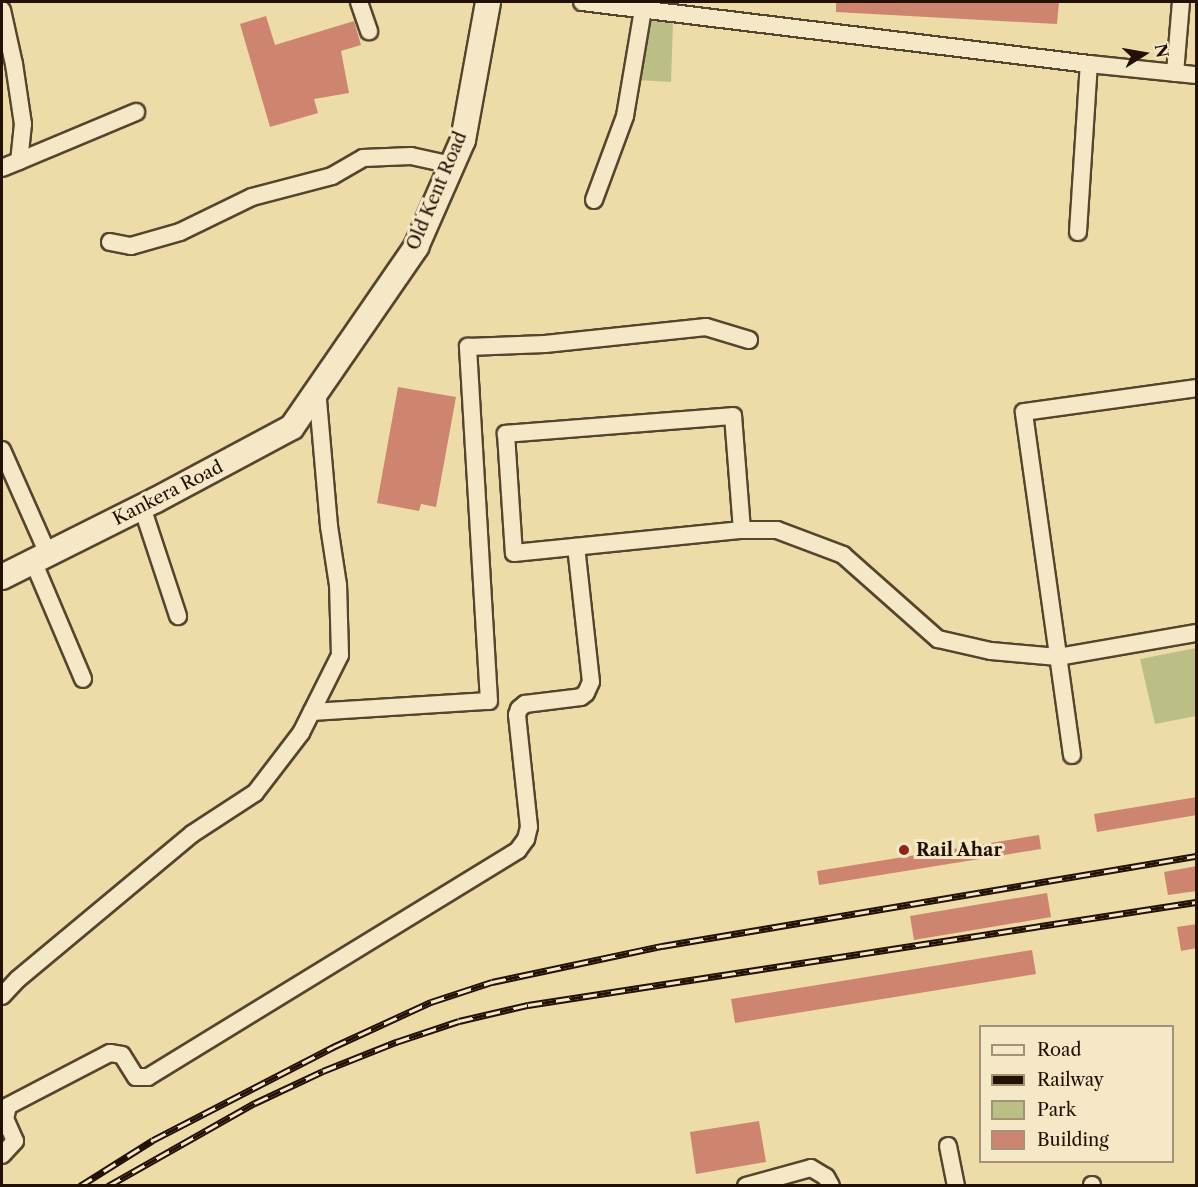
<!DOCTYPE html>
<style>
body{margin:0}
#map{position:relative;width:1198px;height:1187px;overflow:hidden;background:#eedca8;font-family:"Libre Caslon Text",serif}
div>[style]{position:absolute}
.green>*{inset:0;background:#bcbf85}
.building>*{inset:0;background:#cd8570}
.roads{filter:drop-shadow(2px 0 #56442e) drop-shadow(-2px 0 #56442e) drop-shadow(0 2px #56442e) drop-shadow(0 -2px #56442e)}
.street>*{height:16px;margin:-8px;padding:0 8px;transform-origin:8px;border-radius:8px;background:#f4e8c6}
.secondary>*{height:24px;margin:-12px;padding:0 12px;transform-origin:12px;border-radius:12px;background:#f4e8c6}
.rail>*{height:7px;margin-top:-3.5px;transform-origin:0;background:repeating-linear-gradient(90deg,#f4e8c6 0 14px,#241105 0 28px);box-sizing:border-box;border-block:2px solid #241105}
.dots>*{width:16px;height:16px;translate:-50% -50%;box-sizing:border-box;border:3px solid #f4e8c6;border-radius:50%}
span{translate:-50% -50%;white-space:nowrap;text-align:center;line-height:1.15;-webkit-text-stroke:6px #f4e8c6;paint-order:stroke}
.street-label{font-size:18px;color:#241105}
.poi-label{font-size:18px;color:#241105;font-weight:700}
.left{translate:0 -50%;text-align:left}
.frame{position:absolute;inset:0;border:3px solid #241105;pointer-events:none}
.legend{position:absolute;left:979px;top:1025px;width:195px;height:138px;box-sizing:border-box;background:#f4e8c6;border:2px solid #a19279;margin:0;padding:8px 10px;list-style:none;font-size:18px;color:#241105}
.legend li{display:flex;align-items:center;gap:12px;height:30px}
.legend b{width:30px;border:2px solid #a19279}
.north{position:absolute;left:1114px;top:24px;width:60px;height:60px;-webkit-text-stroke:4px #f4e8c6;paint-order:stroke;rotate:79deg;font-size:16px;font-weight:700;line-height:24px;text-align:center;color:#241105}
.north::after{content:'';display:block;margin:auto;width:21px;height:27px;background:#241105;clip-path:polygon(50% 0,100% 100%,50% 72%,0 100%)}
</style>
<div id="map">
<div class="green">
<i style="clip-path:polygon(643px 20px,673px 23px,671px 82px,638px 80px)"></i>
<i style="clip-path:polygon(1196px 648px,1196px 716px,1155px 724px,1140px 659px)"></i>
</div>
<div class="building">
<i style="clip-path:polygon(836px 2px,1059px 2px,1057px 24px,836px 12px)"></i>
<i style="clip-path:polygon(266px 16px,275px 45px,354px 21px,361px 45px,341px 51px,349px 93px,314px 99px,318px 113px,270px 127px,240px 24px)"></i>
<i style="clip-path:polygon(398px 387px,456px 397px,436px 507px,421px 504px,419px 511px,377px 503px)"></i>
<i style="clip-path:polygon(1197px 797px,1197px 815px,1097px 832px,1094px 814px)"></i>
<i style="clip-path:polygon(1039px 835px,1041px 849px,819px 885px,817px 871px)"></i>
<i style="clip-path:polygon(1197px 866px,1197px 891px,1168px 895px,1164px 872px)"></i>
<i style="clip-path:polygon(1047px 893px,1051px 917px,914px 940px,910px 916px)"></i>
<i style="clip-path:polygon(1197px 924px,1197px 948px,1181px 951px,1177px 927px)"></i>
<i style="clip-path:polygon(1032px 950px,1036px 974px,735px 1023px,731px 999px)"></i>
<i style="clip-path:polygon(759px 1121px,766px 1162px,696px 1174px,690px 1132px)"></i>
</div>
<div class="roads">
<div class="street">
<i style="left:359px;top:2px;width:31px;rotate:71deg"></i>
<i style="left:582px;top:2px;width:511px;rotate:6.97deg"></i>
<i style="left:1089px;top:64px;width:108px;rotate:5.9deg"></i>
<i style="left:2px;top:10px;width:55px;rotate:77.5deg"></i>
<i style="left:14px;top:64px;width:61px;rotate:81.5deg"></i>
<i style="left:23px;top:124px;width:37px;rotate:96deg"></i>
<i style="left:19px;top:161px;width:18px;rotate:158deg"></i>
<i style="left:1175px;top:73px;width:71px;rotate:-85.2deg"></i>
<i style="left:19px;top:161px;width:127px;rotate:-22.7deg"></i>
<i style="left:594px;top:200px;width:90px;rotate:-69.7deg"></i>
<i style="left:625px;top:116px;width:108px;rotate:-80.4deg"></i>
<i style="left:1078px;top:232px;width:168px;rotate:-86.3deg"></i>
<i style="left:110px;top:242px;width:21px;rotate:11deg"></i>
<i style="left:131px;top:246px;width:51px;rotate:-15.9deg"></i>
<i style="left:180px;top:232px;width:80px;rotate:-25.9deg"></i>
<i style="left:252px;top:197px;width:83px;rotate:-14.7deg"></i>
<i style="left:332px;top:176px;width:36px;rotate:-30deg"></i>
<i style="left:363px;top:158px;width:48px;rotate:-2.4deg"></i>
<i style="left:411px;top:156px;width:42px;rotate:12.4deg"></i>
<i style="left:2px;top:450px;width:114px;rotate:66.1deg"></i>
<i style="left:142px;top:507px;width:115px;rotate:71.7deg"></i>
<i style="left:742px;top:530px;width:114px;rotate:-94.5deg"></i>
<i style="left:733px;top:416px;width:228px;rotate:175.5deg"></i>
<i style="left:506px;top:434px;width:119px;rotate:86.2deg"></i>
<i style="left:514px;top:553px;width:229px;rotate:-5.8deg"></i>
<i style="left:742px;top:530px;width:35px"></i>
<i style="left:777px;top:530px;width:71px;rotate:20.7deg"></i>
<i style="left:843px;top:555px;width:127px;rotate:41.5deg"></i>
<i style="left:938px;top:639px;width:54px;rotate:12.8deg"></i>
<i style="left:991px;top:651px;width:67px;rotate:5.1deg"></i>
<i style="left:1058px;top:657px;width:140px;rotate:-9.9deg"></i>
<i style="left:33px;top:561px;width:128px;rotate:67deg"></i>
<i style="left:312px;top:712px;width:177px;rotate:-3.6deg"></i>
<i style="left:489px;top:701px;width:355px;rotate:-93.4deg"></i>
<i style="left:468px;top:347px;width:77px;rotate:-2.2deg"></i>
<i style="left:545px;top:344px;width:162px;rotate:-6deg"></i>
<i style="left:706px;top:327px;width:45px;rotate:16.8deg"></i>
<i style="left:1072px;top:755px;width:346px;rotate:-98deg"></i>
<i style="left:1024px;top:412px;width:174px;rotate:-7.9deg"></i>
<i style="left:2px;top:996px;width:23px;rotate:-47deg"></i>
<i style="left:18px;top:979px;width:226px;rotate:-39.8deg"></i>
<i style="left:192px;top:834px;width:75px;rotate:-33.1deg"></i>
<i style="left:255px;top:793px;width:76px;rotate:-52.5deg"></i>
<i style="left:301px;top:733px;width:87px;rotate:-63.4deg"></i>
<i style="left:340px;top:655px;width:70px;rotate:-91.6deg"></i>
<i style="left:338px;top:585px;width:60px;rotate:-98.7deg"></i>
<i style="left:329px;top:526px;width:138px;rotate:-95deg"></i>
<i style="left:948px;top:1146px;width:41px;rotate:78.7deg"></i>
<i style="left:2px;top:1155px;width:19px;rotate:-47deg"></i>
<i style="left:15px;top:1141px;width:24px;rotate:-114deg"></i>
<i style="left:5px;top:1119px;width:13px;rotate:-77deg"></i>
<i style="left:8px;top:1106px;width:115px;rotate:-27.5deg"></i>
<i style="left:110px;top:1053px;width:12px;rotate:9deg"></i>
<i style="left:122px;top:1055px;width:26px;rotate:58deg"></i>
<i style="left:136px;top:1077px;width:12px"></i>
<i style="left:148px;top:1077px;width:434px;rotate:-31.5deg"></i>
<i style="left:518px;top:850px;width:14px;rotate:-54deg"></i>
<i style="left:526px;top:839px;width:12px;rotate:-76deg"></i>
<i style="left:529px;top:827px;width:113px;rotate:-96.1deg"></i>
<i style="left:517px;top:715px;width:6px;rotate:-72deg"></i>
<i style="left:519px;top:709px;width:8px;rotate:-40deg"></i>
<i style="left:525px;top:704px;width:56px;rotate:-7.1deg"></i>
<i style="left:581px;top:697px;width:6px;rotate:-39deg"></i>
<i style="left:586px;top:693px;width:12px;rotate:-66deg"></i>
<i style="left:591px;top:682px;width:136px;rotate:-96.3deg"></i>
<i style="left:746px;top:1186px;width:67px;rotate:-15.5deg"></i>
<i style="left:811px;top:1168px;width:17px;rotate:31deg"></i>
<i style="left:826px;top:1177px;width:10px;rotate:61deg"></i>
<i style="left:1092px;top:1186px;width:1px;rotate:-90deg"></i>
</div>
<div class="secondary">
<i style="left:2px;top:577px;width:172px;rotate:-26.6deg"></i>
<i style="left:156px;top:500px;width:154px;rotate:-28.2deg"></i>
<i style="left:292px;top:427px;width:219px;rotate:-55.4deg"></i>
<i style="left:416px;top:247px;width:117px;rotate:-66.3deg"></i>
<i style="left:463px;top:140px;width:140px;rotate:-79.7deg"></i>
</div>
</div>
<div class="rail">
<i style="left:80px;top:1186px;width:86px;rotate:-32.2deg"></i>
<i style="left:153px;top:1140px;width:203px;rotate:-27.3deg"></i>
<i style="left:333px;top:1047px;width:108px;rotate:-24.7deg"></i>
<i style="left:431px;top:1002px;width:64px;rotate:-18.2deg"></i>
<i style="left:492px;top:982px;width:174px;rotate:-12deg"></i>
<i style="left:662px;top:946px;width:542px;rotate:-9.57deg"></i>
<i style="left:108px;top:1186px;width:169px;rotate:-29.5deg"></i>
<i style="left:255px;top:1103px;width:75px;rotate:-25.2deg"></i>
<i style="left:323px;top:1071px;width:79px;rotate:-21.7deg"></i>
<i style="left:396px;top:1042px;width:66px;rotate:-18.4deg"></i>
<i style="left:459px;top:1021px;width:71px;rotate:-13.1deg"></i>
<i style="left:528px;top:1005px;width:676px;rotate:-8.77deg"></i>
</div>
<div class="dots">
<i style="left:904px;top:850px;background:#8f2418"></i>
</div>
<div class="street-label">
<span style="left:437px;top:191px;rotate:-67deg">Old Kent Road</span>
<span style="left:168px;top:493px;rotate:-27deg">Kankera Road</span>
</div>
<div class="poi-label">
<span class="left" style="left:916px;top:850px">Rail Ahar</span>
</div>
<div class="frame"></div>
<ul class="legend">
<li><b style="height:8px;background:#f4e8c6"></b>Road</li>
<li><b style="height:8px;background:#241105"></b>Railway</li>
<li><b style="height:16px;background:#bcbf85"></b>Park</li>
<li><b style="height:16px;background:#cd8570"></b>Building</li>
</ul>
<div class="north">N</div>
</div>
